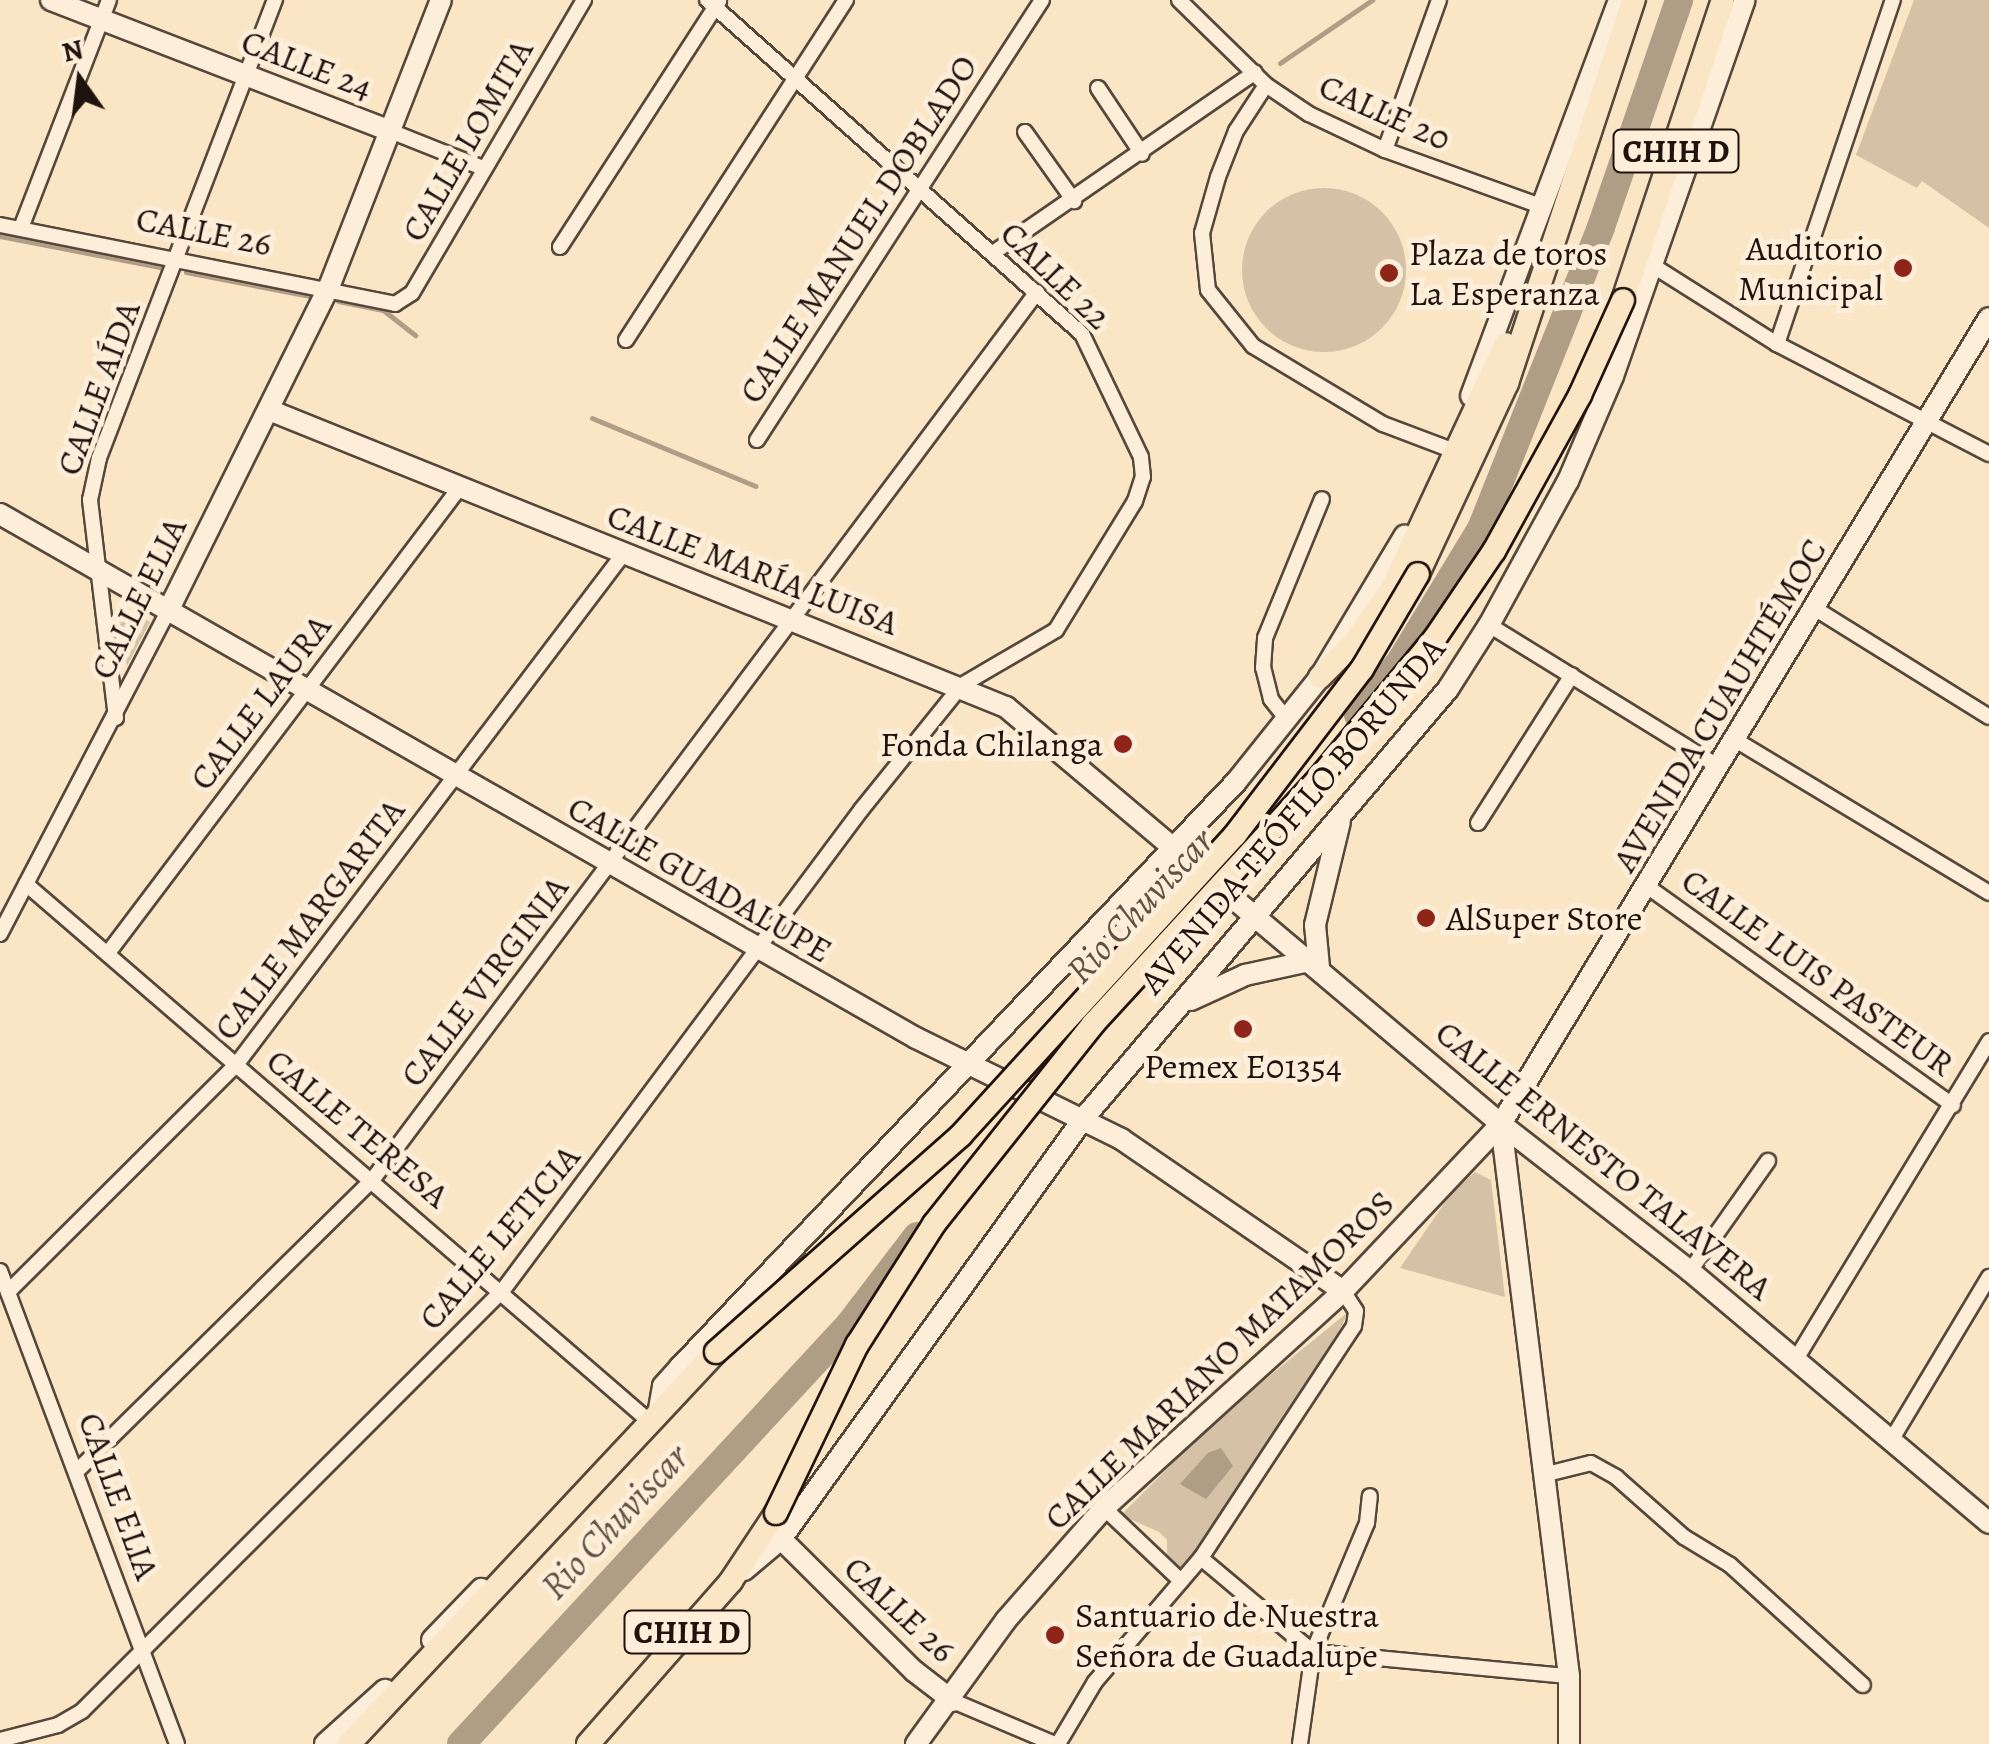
<!DOCTYPE html>
<meta charset="utf-8">
<style>
body{margin:0}
#map{position:relative;width:1989px;height:1744px;overflow:hidden;background:#fae5c5;font-family:Alegreya,serif}
div>[style]{position:absolute}
.green>*{inset:0;background:#d5c1a6}
.round{border-radius:50%}
.water>*{inset:0;background:#b09d86}
.stream>*{height:5px;margin:-2.5px;padding:0 2.5px;transform-origin:2.5px;border-radius:2.5px;background:#b09d86}
.river>*{height:28px;margin:-14px;padding:0 14px;transform-origin:14px;border-radius:14px;background:#b09d86}
.roads{filter:drop-shadow(2px 0 #56473b) drop-shadow(-2px 0 #56473b) drop-shadow(0 2px #56473b) drop-shadow(0 -2px #56473b)}
.street>*{height:14px;margin:-7px;padding:0 7px;transform-origin:7px;border-radius:7px;background:#fceed9}
.secondary>*{height:20px;margin:-10px;padding:0 10px;transform-origin:10px;border-radius:10px;background:#fceed9}
.primary>*{height:22px;margin:-11px;padding:0 11px;transform-origin:11px;border-radius:11px;background:#fae5c5}
.bridges{filter:drop-shadow(2px 0 #20120d) drop-shadow(-2px 0 #20120d) drop-shadow(0 2px #20120d) drop-shadow(0 -2px #20120d)}
.primary-bridge>*{height:22px;margin:-11px;padding:0 11px;transform-origin:11px;border-radius:11px;background:#fae5c5}
.dots>*{width:28px;height:28px;translate:-50% -50%;box-sizing:border-box;border:5px solid #fceed9;border-radius:50%}
span{translate:-50% -50%;white-space:nowrap;text-align:center;line-height:1.15;-webkit-text-stroke:10px #fceed9;paint-order:stroke}
.shield-label span{padding:2px 8px;background:#fceed9;border:2px solid;border-radius:8px;-webkit-text-stroke-width:0}
.shield-label{font-size:32px;color:#20120d;font-weight:700}
.street-label{font-size:35px;color:#20120d}
.poi-label{font-size:35px;color:#20120d}
.right{translate:-100% -50%;text-align:right}
.left{translate:0 -50%;text-align:left}
.water-label{font-size:38px;color:#615143;font-style:italic}
.north{position:absolute;left:30px;top:30px;width:100px;height:100px;-webkit-text-stroke:8px #fceed9;paint-order:stroke;rotate:346deg;font-size:28px;font-weight:700;line-height:40px;text-align:center;color:#20120d}
.north::after{content:'';display:block;margin:auto;width:35px;height:45px;background:#20120d;clip-path:polygon(50% 0,100% 100%,50% 72%,0 100%)}
</style>
<div id="map">
<div class="green">
<i style="clip-path:polygon(1914px 0,1989px 0,1989px 228px,1922px 181px,1917px 188px,1856px 155px)"></i>
<i class="round" style="left:1242px;top:188px;width:164px;height:164px"></i>
<i style="clip-path:polygon(124px 608px,150px 622px,127px 666px,115px 609px)"></i>
<i style="clip-path:polygon(1475px 1172px,1491px 1180px,1505px 1297px,1400px 1268px,1452px 1192px)"></i>
<i style="clip-path:polygon(1348px 1312px,1328px 1356px,1182px 1570px,1167px 1560px,1167px 1540px,1159px 1532px,1121px 1515px,1218px 1418px)"></i>
</div>
<div class="water">
<i style="clip-path:polygon(1221px 1448px,1233px 1466px,1206px 1499px,1180px 1484px,1208px 1453px)"></i>
</div>
<div class="stream">
<i style="left:1280px;top:63px;width:112px;rotate:-34.4deg"></i>
<i style="left:0;top:236px;width:163px;rotate:11deg"></i>
<i style="left:186px;top:272px;width:125px;rotate:11deg"></i>
<i style="left:338px;top:301px;width:46px;rotate:11.3deg"></i>
<i style="left:383px;top:310px;width:41px;rotate:38deg"></i>
<i style="left:592px;top:418px;width:177px;rotate:22.6deg"></i>
</div>
<div class="river">
<i style="left:1358px;top:715px;width:68px;rotate:-51.6deg"></i>
<i style="left:1400px;top:662px;width:156px;rotate:-58.7deg"></i>
<i style="left:1481px;top:529px;width:325px;rotate:-68.3deg"></i>
<i style="left:1601px;top:227px;width:240px;rotate:-71deg"></i>
<i style="left:1031px;top:1086px;width:87px;rotate:-50.6deg"></i>
<i style="left:461px;top:1744px;width:571px;rotate:-47.2deg"></i>
<i style="left:849px;top:1325px;width:112px;rotate:-52.6deg"></i>
</div>
<div class="roads">
<div class="street">
<i style="left:1179px;top:0;width:122px;rotate:44.3deg"></i>
<i style="left:1266px;top:85px;width:52px;rotate:34deg"></i>
<i style="left:1309px;top:114px;width:84px;rotate:25.3deg"></i>
<i style="left:1385px;top:150px;width:168px;rotate:19.8deg"></i>
<i style="left:1266px;top:85px;width:55px;rotate:123.1deg"></i>
<i style="left:1236px;top:131px;width:49px;rotate:111.4deg"></i>
<i style="left:1218px;top:177px;width:58px;rotate:105.9deg"></i>
<i style="left:1202px;top:233px;width:57px;rotate:84deg"></i>
<i style="left:1208px;top:290px;width:72px;rotate:51.2deg"></i>
<i style="left:1253px;top:346px;width:152px;rotate:31deg"></i>
<i style="left:1383px;top:424px;width:71px;rotate:20.7deg"></i>
<i style="left:1098px;top:88px;width:79px;rotate:56.3deg"></i>
<i style="left:388px;top:130px;width:102px;rotate:21.8deg"></i>
<i style="left:1025px;top:132px;width:85px;rotate:54.6deg"></i>
<i style="left:1385px;top:150px;width:159px;rotate:-70.2deg"></i>
<i style="left:0;top:225px;width:403px;rotate:11.3deg"></i>
<i style="left:395px;top:304px;width:20px;rotate:-33deg"></i>
<i style="left:412px;top:293px;width:340px;rotate:-59.6deg"></i>
<i style="left:21px;top:228px;width:244px;rotate:-68.9deg"></i>
<i style="left:560px;top:247px;width:293px;rotate:-57.1deg"></i>
<i style="left:993px;top:253px;width:318px;rotate:-34.6deg"></i>
<i style="left:1655px;top:267px;width:144px;rotate:32.3deg"></i>
<i style="left:1777px;top:344px;width:239px;rotate:27.4deg"></i>
<i style="left:626px;top:340px;width:405px;rotate:-57.1deg"></i>
<i style="left:1777px;top:344px;width:363px;rotate:-71.4deg"></i>
<i style="left:757px;top:440px;width:524px;rotate:-57.07deg"></i>
<i style="left:1814px;top:608px;width:206px;rotate:31.9deg"></i>
<i style="left:1489px;top:625px;width:268px;rotate:31.7deg"></i>
<i style="left:116px;top:718px;width:220px;rotate:-96.8deg"></i>
<i style="left:90px;top:500px;width:43px;rotate:-77.9deg"></i>
<i style="left:99px;top:458px;width:491px;rotate:-69deg"></i>
<i style="left:1288px;top:721px;width:28px;rotate:-128deg"></i>
<i style="left:1271px;top:699px;width:32px;rotate:-104deg"></i>
<i style="left:1263px;top:668px;width:30px;rotate:-86deg"></i>
<i style="left:1265px;top:638px;width:150px;rotate:-67.7deg"></i>
<i style="left:1734px;top:739px;width:298px;rotate:31.1deg"></i>
<i style="left:1478px;top:823px;width:175px;rotate:-57.6deg"></i>
<i style="left:26px;top:884px;width:822px;rotate:40.76deg"></i>
<i style="left:1648px;top:887px;width:375px;rotate:35.6deg"></i>
<i style="left:0;top:934px;width:364px;rotate:-62.5deg"></i>
<i style="left:108px;top:953px;width:584px;rotate:-52.93deg"></i>
<i style="left:0;top:1271px;width:505px;rotate:69.48deg"></i>
<i style="left:1690px;top:1271px;width:135px;rotate:-54.7deg"></i>
<i style="left:8px;top:1292px;width:322px;rotate:-44.9deg"></i>
<i style="left:236px;top:1065px;width:642px;rotate:-52.84deg"></i>
<i style="left:1796px;top:1359px;width:372px;rotate:-58.7deg"></i>
<i style="left:1892px;top:1439px;width:189px;rotate:-59.1deg"></i>
<i style="left:76px;top:1472px;width:417px;rotate:-44.6deg"></i>
<i style="left:373px;top:1179px;width:1108px;rotate:-53.18deg"></i>
<i style="left:1543px;top:1475px;width:49px;rotate:-14deg"></i>
<i style="left:1591px;top:1463px;width:29px;rotate:29deg"></i>
<i style="left:1616px;top:1477px;width:91px;rotate:41.4deg"></i>
<i style="left:1684px;top:1537px;width:54px;rotate:31.3deg"></i>
<i style="left:1730px;top:1565px;width:179px;rotate:42.1deg"></i>
<i style="left:1104px;top:1508px;width:106px;rotate:43.5deg"></i>
<i style="left:1201px;top:1558px;width:146px;rotate:40deg"></i>
<i style="left:1313px;top:1652px;width:257px;rotate:5.4deg"></i>
<i style="left:953px;top:1701px;width:111px;rotate:22.9deg"></i>
<i style="left:0;top:1740px;width:60px;rotate:-14.5deg"></i>
<i style="left:58px;top:1725px;width:28px;rotate:-30deg"></i>
<i style="left:82px;top:1711px;width:595px;rotate:-45deg"></i>
<i style="left:503px;top:1290px;width:599px;rotate:-53.28deg"></i>
<i style="left:861px;top:810px;width:161px;rotate:-51.1deg"></i>
<i style="left:962px;top:685px;width:109px;rotate:-30.3deg"></i>
<i style="left:1056px;top:630px;width:151px;rotate:-58.5deg"></i>
<i style="left:1135px;top:501px;width:25px;rotate:-72deg"></i>
<i style="left:1143px;top:477px;width:20px;rotate:-96deg"></i>
<i style="left:1141px;top:457px;width:136px;rotate:-115.6deg"></i>
<i style="left:1082px;top:334px;width:502px;rotate:-138.31deg"></i>
<i style="left:1058px;top:1744px;width:72px;rotate:-59.2deg"></i>
<i style="left:1095px;top:1682px;width:163px;rotate:-49.5deg"></i>
<i style="left:1201px;top:1558px;width:278px;rotate:-56.6deg"></i>
<i style="left:1354px;top:1326px;width:15px;rotate:-82deg"></i>
<i style="left:1356px;top:1311px;width:24px;rotate:-123deg"></i>
<i style="left:1300px;top:1744px;width:93px;rotate:-82deg"></i>
<i style="left:1313px;top:1652px;width:140px;rotate:-67.3deg"></i>
<i style="left:1367px;top:1523px;width:27px;rotate:-84deg"></i>
</div>
<div class="secondary">
<i style="left:51px;top:0;width:361px;rotate:21.1deg"></i>
<i style="left:1471px;top:396px;width:423px;rotate:-69.5deg"></i>
<i style="left:269px;top:410px;width:795px;rotate:21.95deg"></i>
<i style="left:1006px;top:707px;width:647px;rotate:40.11deg"></i>
<i style="left:1501px;top:1124px;width:239px;rotate:37.9deg"></i>
<i style="left:1690px;top:1271px;width:391px;rotate:40.1deg"></i>
<i style="left:0;top:514px;width:1055px;rotate:29.77deg"></i>
<i style="left:916px;top:1038px;width:229px;rotate:26.2deg"></i>
<i style="left:1121px;top:1139px;width:269px;rotate:34.4deg"></i>
<i style="left:168px;top:611px;width:362px;rotate:-63.6deg"></i>
<i style="left:329px;top:287px;width:308px;rotate:-68.7deg"></i>
<i style="left:1319px;top:967px;width:42px;rotate:-95.4deg"></i>
<i style="left:1315px;top:925px;width:106px;rotate:-76.4deg"></i>
<i style="left:1191px;top:1000px;width:60px;rotate:-24.8deg"></i>
<i style="left:1245px;top:975px;width:66px;rotate:-12.2deg"></i>
<i style="left:1501px;top:1124px;width:556px;rotate:82.98deg"></i>
<i style="left:1569px;top:1676px;width:68px;rotate:90deg"></i>
<i style="left:659px;top:1409px;width:23px;rotate:-80deg"></i>
<i style="left:663px;top:1386px;width:25px;rotate:-48deg"></i>
<i style="left:680px;top:1367px;width:807px;rotate:-46.46deg"></i>
<i style="left:1236px;top:782px;width:134px;rotate:-51.3deg"></i>
<i style="left:1320px;top:677px;width:165px;rotate:-59.1deg"></i>
<i style="left:773px;top:1531px;width:199px;rotate:44.8deg"></i>
<i style="left:914px;top:1671px;width:49px;rotate:37.6deg"></i>
<i style="left:744px;top:1570px;width:48px;rotate:-40deg"></i>
<i style="left:781px;top:1539px;width:517px;rotate:-54.28deg"></i>
<i style="left:1083px;top:1119px;width:564px;rotate:-49.67deg"></i>
<i style="left:1448px;top:689px;width:76px;rotate:-57.4deg"></i>
<i style="left:1489px;top:625px;width:164px;rotate:-61.3deg"></i>
<i style="left:1568px;top:481px;width:114px;rotate:-66.8deg"></i>
<i style="left:1613px;top:376px;width:398px;rotate:-70.7deg"></i>
<i style="left:432px;top:1640px;width:71px;rotate:-46.1deg"></i>
<i style="left:325px;top:1744px;width:81px;rotate:-42deg"></i>
<i style="left:916px;top:1744px;width:153px;rotate:-54deg"></i>
<i style="left:1006px;top:1620px;width:149px;rotate:-48.8deg"></i>
<i style="left:1104px;top:1508px;width:323px;rotate:-42.2deg"></i>
<i style="left:1343px;top:1291px;width:230px;rotate:-46.6deg"></i>
<i style="left:1501px;top:1124px;width:942px;rotate:-58.81deg"></i>
</div>
<div class="primary">
<i style="left:1623px;top:300px;width:316px;rotate:-71.6deg"></i>
<i style="left:1418px;top:574px;width:211px;rotate:-65deg"></i>
<i style="left:1507px;top:383px;width:404px;rotate:-71.7deg"></i>
<i style="left:1320px;top:677px;width:48px;rotate:-45deg"></i>
<i style="left:1354px;top:643px;width:67px;rotate:-55.4deg"></i>
<i style="left:1392px;top:588px;width:269px;rotate:-65deg"></i>
<i style="left:349px;top:1744px;width:537px;rotate:-46.89deg"></i>
<i style="left:588px;top:1744px;width:217px;rotate:-48.7deg"></i>
<i style="left:731px;top:1581px;width:82px;rotate:-56.5deg"></i>
</div>
</div>
<div class="bridges">
<div class="primary-bridge">
<i style="left:716px;top:1352px;width:327px;rotate:-41.5deg"></i>
<i style="left:961px;top:1135px;width:406px;rotate:-47.6deg"></i>
<i style="left:1235px;top:835px;width:209px;rotate:-52.6deg"></i>
<i style="left:1362px;top:669px;width:110px;rotate:-59.5deg"></i>
<i style="left:776px;top:1513px;width:187px;rotate:-64.3deg"></i>
<i style="left:857px;top:1345px;width:143px;rotate:-57.5deg"></i>
<i style="left:934px;top:1224px;width:256px;rotate:-51.5deg"></i>
<i style="left:1093px;top:1024px;width:337px;rotate:-47.4deg"></i>
<i style="left:1321px;top:776px;width:179px;rotate:-50.4deg"></i>
<i style="left:1435px;top:638px;width:105px;rotate:-55.9deg"></i>
<i style="left:1494px;top:551px;width:178px;rotate:-61.1deg"></i>
<i style="left:1580px;top:395px;width:104px;rotate:-65.6deg"></i>
</div>
</div>
<div class="dots">
<i style="left:1903px;top:268px;background:#8f2418"></i>
<i style="left:1389px;top:273px;background:#8f2418"></i>
<i style="left:1123px;top:744px;background:#8f2418"></i>
<i style="left:1426px;top:918px;background:#8f2418"></i>
<i style="left:1243px;top:1029px;background:#8f2418"></i>
<i style="left:1055px;top:1635px;background:#8f2418"></i>
</div>
<div class="shield-label">
<span style="left:1676px;top:151px">CHIH D</span>
<span style="left:687px;top:1632px">CHIH D</span>
</div>
<div class="street-label">
<span style="left:307px;top:64px;rotate:21deg">CALLE 24</span>
<span style="left:1385px;top:112px;rotate:24deg">CALLE 20</span>
<span style="left:467px;top:140px;rotate:-60deg">CALLE LOMITA</span>
<span style="left:858px;top:229px;rotate:-57deg">CALLE MANUEL DOBLADO</span>
<span style="left:204px;top:231px;rotate:11deg">CALLE 26</span>
<span style="left:1056px;top:275px;rotate:44deg">CALLE 22</span>
<span style="left:98px;top:388px;rotate:-70deg">CALLE AÍDA</span>
<span style="left:753px;top:569px;rotate:21deg">CALLE MARÍA LUISA</span>
<span style="left:138px;top:598px;rotate:-64deg">CALLE ELIA</span>
<span style="left:260px;top:702px;rotate:-53deg">CALLE LAURA</span>
<span style="left:1719px;top:705px;rotate:-59deg">AVENIDA CUAUHTÉMOC</span>
<span style="left:1292px;top:815px;rotate:-50deg">AVENIDA TEÓFILO BORUNDA</span>
<span style="left:700px;top:879px;rotate:30deg">CALLE GUADALUPE</span>
<span style="left:309px;top:919px;rotate:-53deg">CALLE MARGARITA</span>
<span style="left:1818px;top:972px;rotate:36deg">CALLE LUIS PASTEUR</span>
<span style="left:484px;top:981px;rotate:-53deg">CALLE VIRGINIA</span>
<span style="left:358px;top:1128px;rotate:40deg">CALLE TERESA</span>
<span style="left:1604px;top:1160px;rotate:39deg">CALLE ERNESTO TALAVERA</span>
<span style="left:499px;top:1237px;rotate:-50deg">CALLE LETICIA</span>
<span style="left:1219px;top:1360px;rotate:-44deg">CALLE MARIANO MATAMOROS</span>
<span style="left:119px;top:1496px;rotate:70deg">CALLE ELIA</span>
<span style="left:900px;top:1609px;rotate:43deg">CALLE 26</span>
</div>
<div class="poi-label">
<span class="right" style="left:1883px;top:268px">Auditorio<br>Municipal</span>
<span class="left" style="left:1409px;top:273px">Plaza de toros<br>La Esperanza</span>
<span class="right" style="left:1103px;top:744px">Fonda Chilanga</span>
<span class="left" style="left:1446px;top:918px">AlSuper Store</span>
<span style="left:1243px;top:1066px">Pemex E01354</span>
<span class="left" style="left:1075px;top:1635px">Santuario de Nuestra<br>Señora de Guadalupe</span>
</div>
<div class="water-label">
<span style="left:1140px;top:906px;rotate:-47deg">Rio Chuviscar</span>
<span style="left:615px;top:1522px;rotate:-47deg">Rio Chuviscar</span>
</div>
<div class="north">N</div>
</div>
